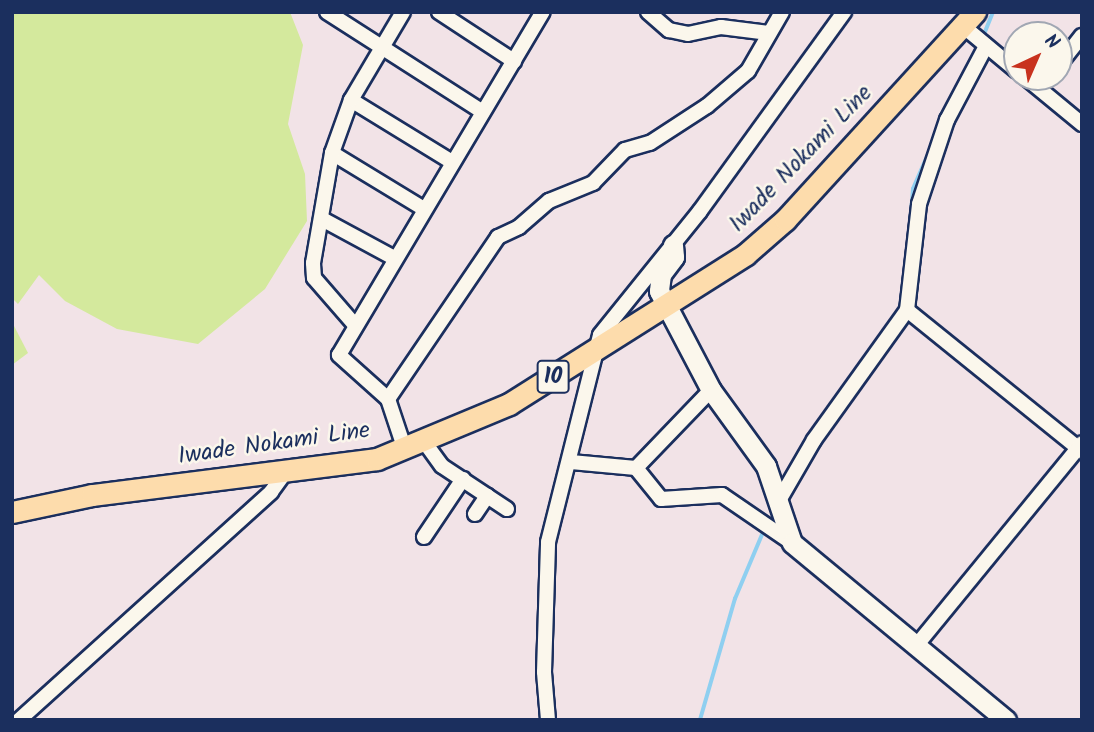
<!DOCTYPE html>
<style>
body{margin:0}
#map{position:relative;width:1094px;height:732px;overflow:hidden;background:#f2e3e7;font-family:Kalam,sans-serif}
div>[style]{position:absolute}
.green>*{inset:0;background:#d4e99d}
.stream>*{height:3.5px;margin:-1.75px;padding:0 1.75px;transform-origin:1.75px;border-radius:1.75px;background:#8fcff0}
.roads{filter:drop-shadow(2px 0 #1b2f5e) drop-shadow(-2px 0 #1b2f5e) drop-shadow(0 2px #1b2f5e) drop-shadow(0 -2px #1b2f5e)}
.street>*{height:14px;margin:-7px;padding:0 7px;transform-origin:7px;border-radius:7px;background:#fbf7ec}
.secondary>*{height:19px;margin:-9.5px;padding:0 9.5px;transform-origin:9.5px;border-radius:9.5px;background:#fbf7ec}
.primary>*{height:21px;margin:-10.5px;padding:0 10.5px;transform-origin:10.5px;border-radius:10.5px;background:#fddcac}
span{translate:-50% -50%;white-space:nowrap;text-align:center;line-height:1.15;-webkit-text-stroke:5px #fbf7ec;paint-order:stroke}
.shield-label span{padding:2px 5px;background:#fbf7ec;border:2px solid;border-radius:5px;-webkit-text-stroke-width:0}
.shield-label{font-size:23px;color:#1b2f5e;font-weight:700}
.street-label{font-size:24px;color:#1b2f5e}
.frame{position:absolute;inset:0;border:14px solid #1b2f5e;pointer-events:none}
.north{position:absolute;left:1003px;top:21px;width:70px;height:70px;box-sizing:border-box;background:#fbf7ec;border:2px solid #a1a7b3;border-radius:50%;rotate:44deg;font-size:19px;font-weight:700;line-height:28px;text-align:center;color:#1b2f5e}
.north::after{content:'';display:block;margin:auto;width:24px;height:32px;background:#c8321e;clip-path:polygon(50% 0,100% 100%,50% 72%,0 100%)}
</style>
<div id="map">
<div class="green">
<i style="clip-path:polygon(12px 12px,290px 12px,303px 45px,288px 124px,305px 174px,307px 221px,265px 289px,198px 344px,117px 329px,65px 301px,39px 275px,18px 304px,12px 298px)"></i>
<i style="clip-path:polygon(12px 322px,28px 353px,12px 365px)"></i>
</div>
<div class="stream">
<i style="left:983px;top:37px;width:27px;rotate:-68deg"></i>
<i style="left:909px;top:238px;width:49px;rotate:-85.3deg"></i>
<i style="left:913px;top:189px;width:48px;rotate:-66.6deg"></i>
<i style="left:700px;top:720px;width:126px;rotate:-73.9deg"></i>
<i style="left:735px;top:599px;width:75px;rotate:-67.2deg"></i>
</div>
<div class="roads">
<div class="street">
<i style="left:327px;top:12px;width:185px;rotate:32.7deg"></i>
<i style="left:439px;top:12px;width:90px;rotate:33.2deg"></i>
<i style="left:648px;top:12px;width:28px;rotate:41deg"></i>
<i style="left:669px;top:30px;width:19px;rotate:12deg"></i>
<i style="left:688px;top:34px;width:34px;rotate:-12deg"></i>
<i style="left:721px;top:27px;width:48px;rotate:7.1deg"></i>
<i style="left:963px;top:26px;width:70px;rotate:39.8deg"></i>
<i style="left:1059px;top:65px;width:37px;rotate:-52deg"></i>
<i style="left:1025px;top:77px;width:74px;rotate:39.5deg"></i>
<i style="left:351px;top:100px;width:119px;rotate:31.5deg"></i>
<i style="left:332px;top:153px;width:108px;rotate:31.3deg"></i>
<i style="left:322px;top:219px;width:82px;rotate:28.4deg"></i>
<i style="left:907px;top:310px;width:225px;rotate:38.9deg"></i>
<i style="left:354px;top:324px;width:61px;rotate:-131deg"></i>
<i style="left:314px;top:278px;width:15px;rotate:-94deg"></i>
<i style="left:313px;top:263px;width:112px;rotate:-80.2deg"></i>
<i style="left:332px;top:153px;width:56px;rotate:-70.3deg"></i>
<i style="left:351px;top:100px;width:102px;rotate:-59.4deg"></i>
<i style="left:388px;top:399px;width:196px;rotate:-55.8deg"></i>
<i style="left:498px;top:237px;width:23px;rotate:-25deg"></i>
<i style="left:519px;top:227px;width:40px;rotate:-41deg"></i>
<i style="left:549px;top:201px;width:48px;rotate:-22.2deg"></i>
<i style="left:593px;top:183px;width:46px;rotate:-45.9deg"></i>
<i style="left:625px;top:150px;width:26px;rotate:-16deg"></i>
<i style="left:650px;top:143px;width:68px;rotate:-33deg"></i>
<i style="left:707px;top:106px;width:54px;rotate:-40.5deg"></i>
<i style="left:748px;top:71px;width:68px;rotate:-60deg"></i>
<i style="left:423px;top:440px;width:32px;rotate:54deg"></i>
<i style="left:442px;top:466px;width:78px;rotate:33.5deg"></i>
<i style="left:404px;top:447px;width:51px;rotate:-108.4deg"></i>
<i style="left:388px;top:399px;width:66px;rotate:-138.1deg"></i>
<i style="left:339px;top:355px;width:399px;rotate:-59.3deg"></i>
<i style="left:571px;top:462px;width:65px;rotate:5.3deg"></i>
<i style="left:636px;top:468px;width:40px;rotate:51deg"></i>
<i style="left:661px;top:499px;width:61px;rotate:-3.8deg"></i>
<i style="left:722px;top:495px;width:85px;rotate:34.4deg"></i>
<i style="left:636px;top:468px;width:108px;rotate:-46.1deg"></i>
<i style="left:777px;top:504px;width:74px;rotate:-60deg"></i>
<i style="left:814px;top:440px;width:160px;rotate:-54.4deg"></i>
<i style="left:907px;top:310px;width:107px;rotate:-83.5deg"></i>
<i style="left:919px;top:204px;width:89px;rotate:-71.6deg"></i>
<i style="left:947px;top:120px;width:84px;rotate:-62.2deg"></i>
<i style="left:475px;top:514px;width:22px;rotate:-56deg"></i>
<i style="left:424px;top:537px;width:70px;rotate:-56.1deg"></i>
<i style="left:916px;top:646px;width:262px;rotate:-50.7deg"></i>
<i style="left:19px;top:720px;width:340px;rotate:-42.1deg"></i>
<i style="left:271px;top:492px;width:26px;rotate:-54deg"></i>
<i style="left:548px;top:720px;width:48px;rotate:-94.8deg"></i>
<i style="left:544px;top:672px;width:130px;rotate:-88.2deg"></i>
<i style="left:548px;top:542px;width:213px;rotate:-75.9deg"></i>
<i style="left:600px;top:335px;width:159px;rotate:-51.1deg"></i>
<i style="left:700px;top:211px;width:246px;rotate:-54.1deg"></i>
</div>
<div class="secondary">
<i style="left:673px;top:245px;width:12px;rotate:85deg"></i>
<i style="left:674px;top:257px;width:21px;rotate:127deg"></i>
<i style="left:661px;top:274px;width:17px;rotate:97deg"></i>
<i style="left:659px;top:291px;width:112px;rotate:62.3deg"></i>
<i style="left:711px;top:390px;width:94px;rotate:54.1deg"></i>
<i style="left:766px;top:466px;width:81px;rotate:71.3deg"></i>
<i style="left:792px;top:543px;width:278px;rotate:39.6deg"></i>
</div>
<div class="primary">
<i style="left:12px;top:512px;width:82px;rotate:-12deg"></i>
<i style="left:92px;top:495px;width:287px;rotate:-7.2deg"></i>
<i style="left:377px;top:459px;width:143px;rotate:-22.6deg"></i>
<i style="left:509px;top:404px;width:280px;rotate:-32.3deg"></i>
<i style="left:746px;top:254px;width:52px;rotate:-41.1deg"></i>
<i style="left:785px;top:220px;width:282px;rotate:-47.6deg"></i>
</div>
</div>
<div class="shield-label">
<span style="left:553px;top:377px">10</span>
</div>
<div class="street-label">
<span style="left:801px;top:159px;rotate:-46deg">Iwade Nokami Line</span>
<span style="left:274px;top:444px;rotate:-8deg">Iwade Nokami Line</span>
</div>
<div class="frame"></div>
<div class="north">N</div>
</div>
